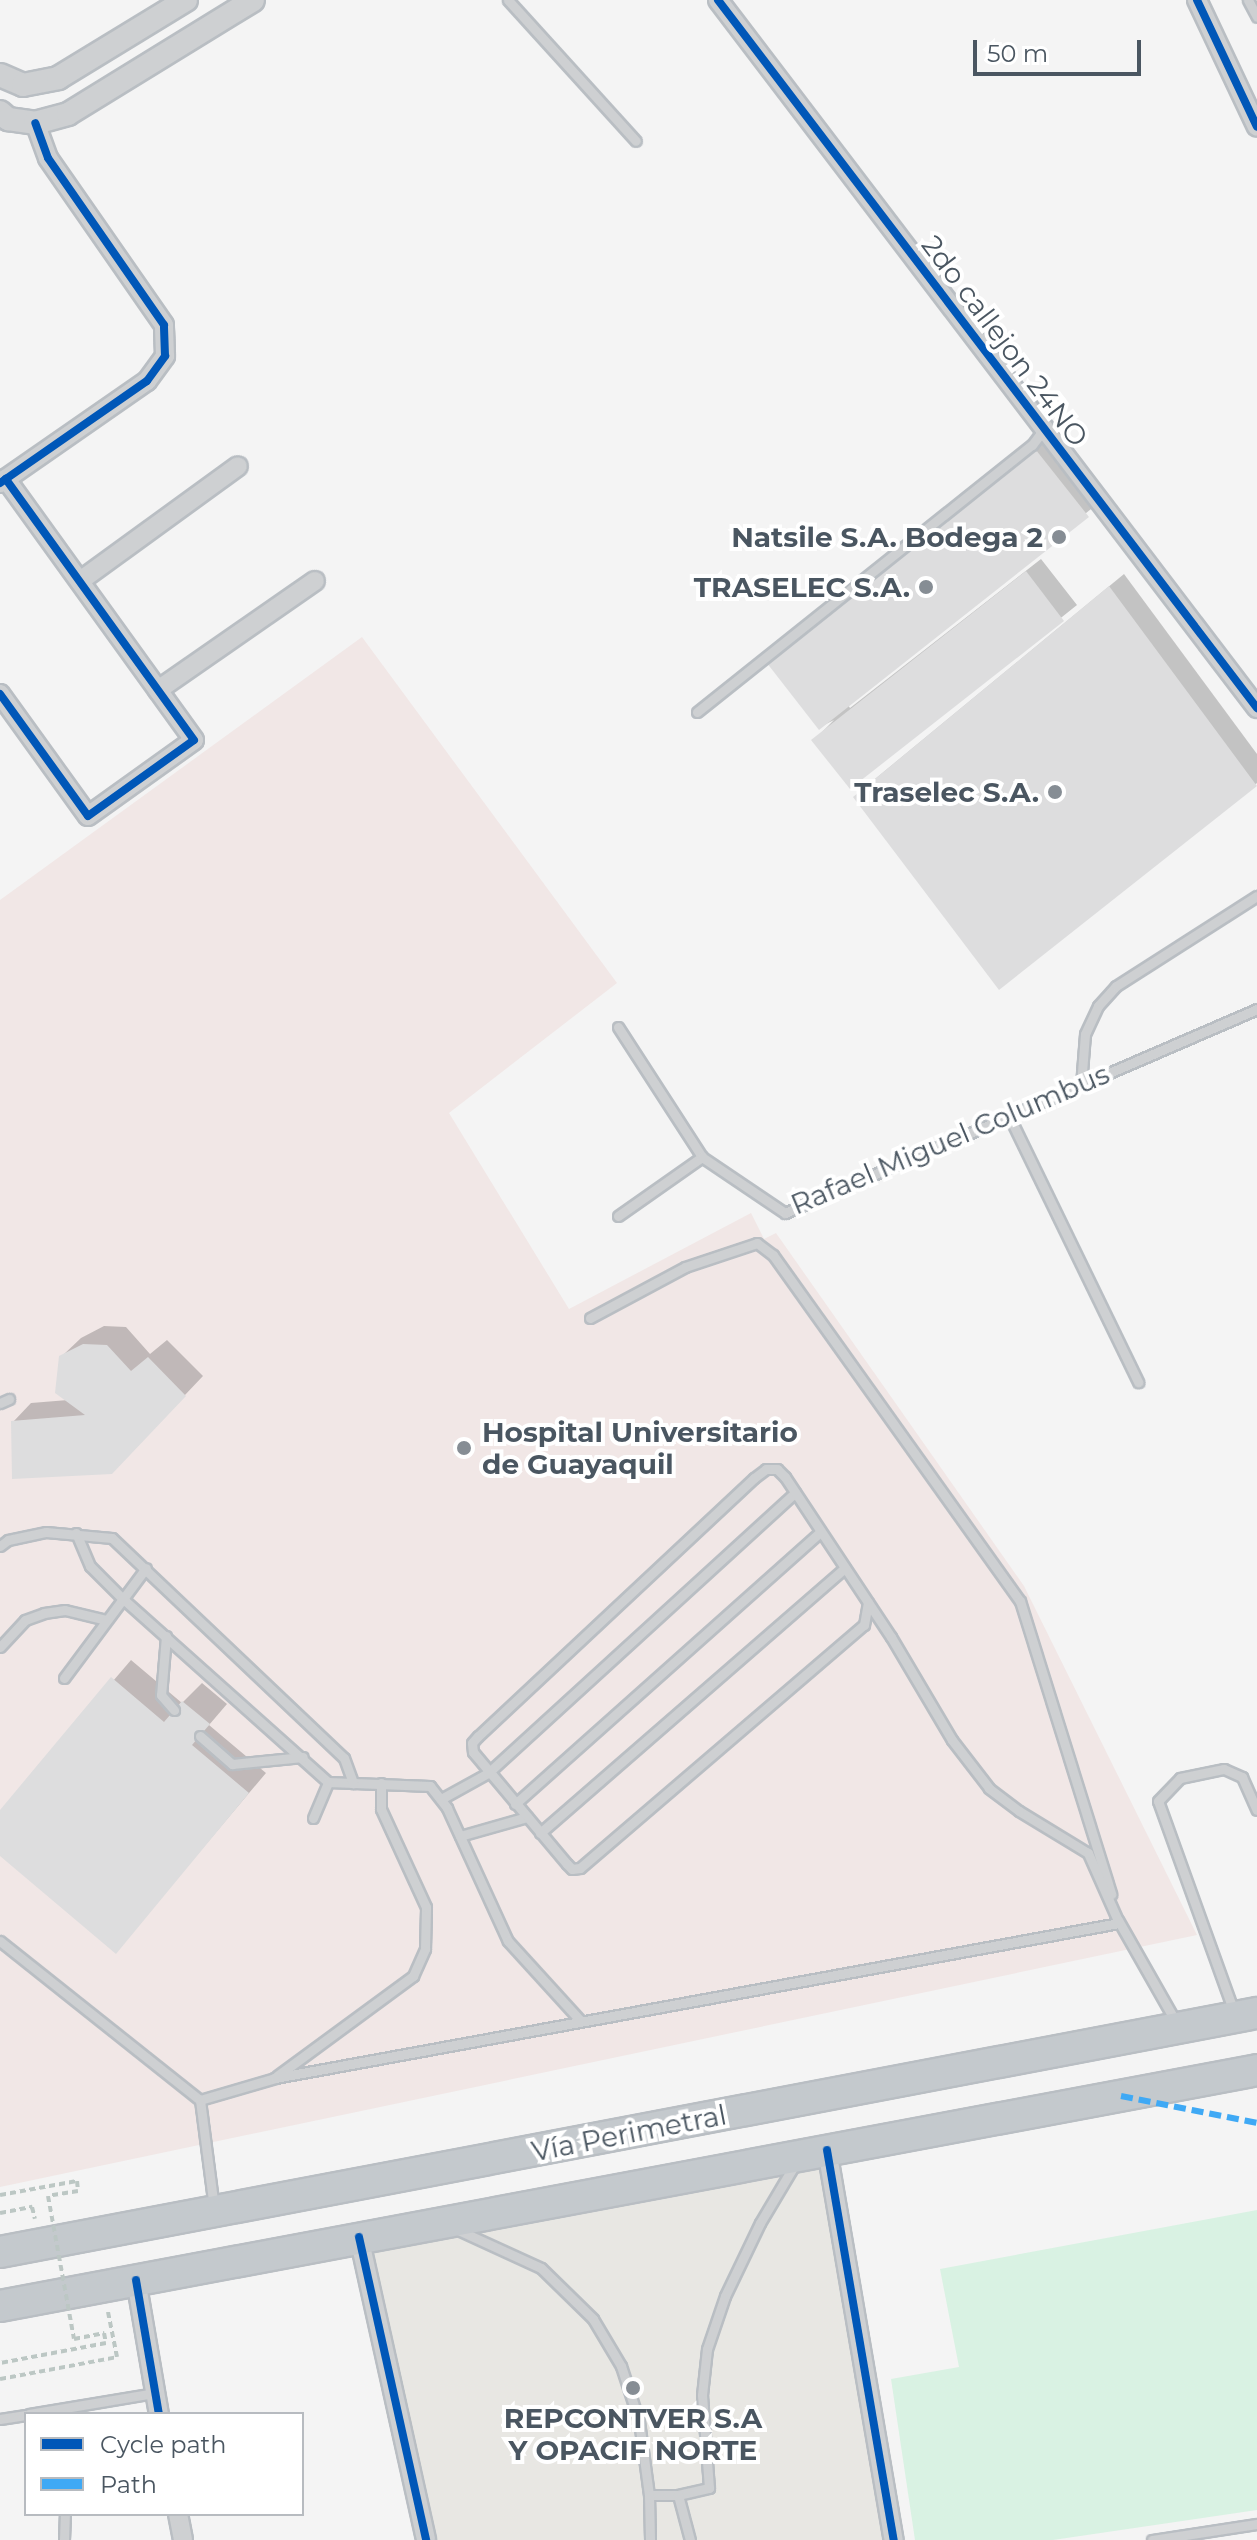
<!DOCTYPE html>
<meta charset="utf-8">
<style>
body{margin:0}
#map{position:relative;width:1257px;height:2540px;overflow:hidden;background:#f4f4f4;font-family:Montserrat,sans-serif}
div>[style]{position:absolute}
.commercial>*{inset:0;background:#e8e7e3}
.medical>*{inset:0;background:#f1e7e6}
.green>*{inset:0;background:#d9f2e3}
.shadow>*{inset:0;background:#0003}
.building>*{inset:0;background:#ddddde}
.path>*{height:4px;margin-top:-2px;transform-origin:0;background:repeating-linear-gradient(90deg,#bcc7c4 0 6px,transparent 0 10px)}
.roads{filter:drop-shadow(2px 0 #b9bec3) drop-shadow(-2px 0 #b9bec3) drop-shadow(0 2px #b9bec3) drop-shadow(0 -2px #b9bec3)}
.service>*{height:9px;margin:-4.5px;padding:0 4.5px;transform-origin:4.5px;border-radius:4.5px;background:#ced0d2}
.minor>*{height:18px;margin:-9px;padding:0 9px;transform-origin:9px;border-radius:9px;background:#ced0d2}
.tertiary>*{height:22px;margin:-11px;padding:0 11px;transform-origin:11px;border-radius:11px;background:#ced0d2}
.trunk>*{height:30px;margin:-15px;padding:0 15px;transform-origin:15px;border-radius:15px;background:#c4c9cd}
.path-bridge>*{height:4px;margin-top:-2px;transform-origin:0;background:repeating-linear-gradient(90deg,#bcc7c4 0 6px,transparent 0 10px)}
.quiet>*{height:6px;margin-top:-3px;transform-origin:0;background:repeating-linear-gradient(90deg,#3fa9f5 0 12px,transparent 0 18px)}
.cycleway>*{height:8px;margin:-4px;padding:0 4px;transform-origin:4px;border-radius:4px;background:#0057b8}
.dots>*{width:22px;height:22px;translate:-50% -50%;box-sizing:border-box;border:4px solid #fff;border-radius:50%}
span{translate:-50% -50%;white-space:nowrap;text-align:center;line-height:1.15;-webkit-text-stroke:8px #fff;paint-order:stroke}
.street-label{font-size:28px;color:#4a5661}
.poi-label{font-size:28px;color:#4a5661;font-weight:700}
.right{translate:-100% -50%;text-align:right}
.left{translate:0 -50%;text-align:left}
.legend{position:absolute;left:24px;top:2412px;width:280px;height:104px;box-sizing:border-box;background:#fff;border:2px solid #b7bbc0;margin:0;padding:10px 14px;list-style:none;font-size:24px;color:#4a5661}
.legend li{display:flex;align-items:center;gap:16px;height:40px}
.legend b{width:40px;border:2px solid #b7bbc0}
.scale{position:absolute;left:973px;top:40px;width:168px;height:36px;box-sizing:border-box;border:4px solid #4a5661;border-top:0;padding-left:10px;font-size:24px;line-height:28px;white-space:nowrap;color:#4a5661;-webkit-text-stroke:6px #fff;paint-order:stroke}
</style>
<div id="map">
<div class="commercial">
<i style="clip-path:polygon(828px 2151px,895px 2540px,429px 2540px,366px 2237px)"></i>
</div>
<div class="medical">
<i style="clip-path:polygon(362px 637px,617px 983px,449px 1113px,569px 1309px,751px 1213px,764px 1239px,776px 1233px,1024px 1586px,1197px 1935px,0 2187px,0 900px)"></i>
</div>
<div class="green">
<i style="clip-path:polygon(1257px 2210px,1257px 2510px,1053px 2540px,915px 2540px,891px 2379px,959px 2367px,940px 2269px)"></i>
</div>
<div class="shadow">
<i style="clip-path:polygon(1047px 432px,1101px 501px,848px 705px,850px 708px,1041px 559px,1077px 605px,850px 786px,814px 740px,834px 720px,820px 727px)"></i>
<i style="clip-path:polygon(1124px 574px,1257px 754px,1257px 783px,1000px 987px,869px 784px)"></i>
<i style="clip-path:polygon(104px 1326px,126px 1327px,150px 1354px,167px 1340px,203px 1376px,130px 1453px,13px 1422px,31px 1403px,68px 1400px,61px 1357px,81px 1338px)"></i>
<i style="clip-path:polygon(131px 1660px,182px 1703px,202px 1683px,227px 1704px,209px 1725px,266px 1773px,116px 1951px,0 1854px,0 1813px)"></i>
</div>
<div class="building">
<i style="clip-path:polygon(1032px 445px,1089px 517px,819px 730px,763px 658px)"></i>
<i style="clip-path:polygon(1026px 571px,1064px 621px,850px 789px,811px 740px)"></i>
<i style="clip-path:polygon(1109px 586px,1257px 786px,999px 990px,853px 797px)"></i>
<i style="clip-path:polygon(83px 1344px,107px 1345px,131px 1371px,148px 1357px,186px 1396px,112px 1474px,12px 1479px,11px 1421px,85px 1415px,55px 1393px,59px 1356px)"></i>
<i style="clip-path:polygon(111px 1677px,164px 1722px,182px 1701px,210px 1724px,192px 1745px,249px 1793px,116px 1954px,0 1856px,0 1810px)"></i>
</div>
<div class="path">
<i style="left:0;top:2213px;width:33px;rotate:-11deg"></i>
<i style="left:32px;top:2207px;width:12px;rotate:76deg"></i>
<i style="left:0;top:2379px;width:119px;rotate:-10.6deg"></i>
<i style="left:117px;top:2357px;width:46px;rotate:-101.3deg"></i>
</div>
<div class="roads">
<div class="service">
<i style="left:508px;top:0;width:190px;rotate:47.8deg"></i>
<i style="left:1248px;top:0;width:19px;rotate:62deg"></i>
<i style="left:697px;top:712px;width:428px;rotate:-38.6deg"></i>
<i style="left:1032px;top:445px;width:20px;rotate:-53deg"></i>
<i style="left:618px;top:1027px;width:155px;rotate:57.1deg"></i>
<i style="left:1081px;top:1085px;width:51px;rotate:-85.5deg"></i>
<i style="left:1085px;top:1034px;width:31px;rotate:-65deg"></i>
<i style="left:1098px;top:1006px;width:27px;rotate:-48deg"></i>
<i style="left:1116px;top:986px;width:167px;rotate:-32.6deg"></i>
<i style="left:1009px;top:1116px;width:296px;rotate:64.1deg"></i>
<i style="left:618px;top:1216px;width:103px;rotate:-35.1deg"></i>
<i style="left:702px;top:1157px;width:100px;rotate:34deg"></i>
<i style="left:785px;top:1213px;width:514px;rotate:-23.37deg"></i>
<i style="left:590px;top:1318px;width:108px;rotate:-28.2deg"></i>
<i style="left:685px;top:1267px;width:76px;rotate:-18.4deg"></i>
<i style="left:757px;top:1243px;width:20px;rotate:37deg"></i>
<i style="left:773px;top:1255px;width:425px;rotate:54.5deg"></i>
<i style="left:1020px;top:1601px;width:307px;rotate:72.7deg"></i>
<i style="left:0;top:1403px;width:10px;rotate:-24deg"></i>
<i style="left:76px;top:1533px;width:36px;rotate:67deg"></i>
<i style="left:90px;top:1566px;width:45px;rotate:45deg"></i>
<i style="left:122px;top:1598px;width:276px;rotate:41.8deg"></i>
<i style="left:328px;top:1782px;width:102px;rotate:2.2deg"></i>
<i style="left:430px;top:1786px;width:28px;rotate:52deg"></i>
<i style="left:447px;top:1808px;width:146px;rotate:65.4deg"></i>
<i style="left:508px;top:1941px;width:107px;rotate:47.7deg"></i>
<i style="left:0;top:1546px;width:10px;rotate:-37deg"></i>
<i style="left:8px;top:1540px;width:39px;rotate:-12deg"></i>
<i style="left:46px;top:1532px;width:66px;rotate:5.2deg"></i>
<i style="left:112px;top:1538px;width:320px;rotate:43.5deg"></i>
<i style="left:344px;top:1758px;width:27px;rotate:70deg"></i>
<i style="left:166px;top:1636px;width:59px;rotate:94.8deg"></i>
<i style="left:161px;top:1695px;width:20px;rotate:49deg"></i>
<i style="left:0;top:1647px;width:37px;rotate:-47deg"></i>
<i style="left:25px;top:1620px;width:20px;rotate:-20deg"></i>
<i style="left:44px;top:1613px;width:21px;rotate:-8deg"></i>
<i style="left:65px;top:1610px;width:42px;rotate:13.7deg"></i>
<i style="left:64px;top:1678px;width:137px;rotate:-53.3deg"></i>
<i style="left:200px;top:1736px;width:43px;rotate:41.2deg"></i>
<i style="left:232px;top:1764px;width:71px;rotate:-5.6deg"></i>
<i style="left:441px;top:1799px;width:54px;rotate:-29deg"></i>
<i style="left:488px;top:1773px;width:416px;rotate:-42.4deg"></i>
<i style="left:515px;top:1804px;width:409px;rotate:-41.7deg"></i>
<i style="left:313px;top:1818px;width:39px;rotate:-67deg"></i>
<i style="left:540px;top:1833px;width:404px;rotate:-41deg"></i>
<i style="left:460px;top:1836px;width:70px;rotate:-15.8deg"></i>
<i style="left:1118px;top:1920px;width:117px;rotate:60.4deg"></i>
<i style="left:0;top:1941px;width:256px;rotate:38.5deg"></i>
<i style="left:200px;top:2100px;width:109px;rotate:82.6deg"></i>
<i style="left:1234px;top:2012px;width:224px;rotate:-109.8deg"></i>
<i style="left:1158px;top:1801px;width:32px;rotate:-46deg"></i>
<i style="left:1180px;top:1778px;width:45px;rotate:-11.6deg"></i>
<i style="left:1224px;top:1769px;width:20px;rotate:24deg"></i>
<i style="left:1242px;top:1777px;width:36px;rotate:66deg"></i>
<i style="left:277px;top:2076px;width:169px;rotate:-36.3deg"></i>
<i style="left:413px;top:1976px;width:30px;rotate:-66deg"></i>
<i style="left:425px;top:1949px;width:42px;rotate:-88.6deg"></i>
<i style="left:426px;top:1907px;width:108px;rotate:-114.7deg"></i>
<i style="left:381px;top:1809px;width:26px;rotate:-90deg"></i>
<i style="left:200px;top:2100px;width:78px;rotate:-16.3deg"></i>
<i style="left:275px;top:2078px;width:858px;rotate:-10.41deg"></i>
<i style="left:1119px;top:1923px;width:77px;rotate:-113.9deg"></i>
<i style="left:1088px;top:1853px;width:81px;rotate:-148.7deg"></i>
<i style="left:1019px;top:1811px;width:38px;rotate:-143deg"></i>
<i style="left:989px;top:1788px;width:61px;rotate:-127.6deg"></i>
<i style="left:952px;top:1740px;width:120px;rotate:-120.6deg"></i>
<i style="left:891px;top:1637px;width:192px;rotate:-123.5deg"></i>
<i style="left:785px;top:1477px;width:11px;rotate:-135deg"></i>
<i style="left:777px;top:1469px;width:11px;rotate:180deg"></i>
<i style="left:766px;top:1469px;width:15px;rotate:143deg"></i>
<i style="left:754px;top:1478px;width:378px;rotate:136.9deg"></i>
<i style="left:478px;top:1736px;width:9px;rotate:131deg"></i>
<i style="left:472px;top:1743px;width:9px;rotate:84deg"></i>
<i style="left:473px;top:1752px;width:146px;rotate:50deg"></i>
<i style="left:567px;top:1864px;width:7px;rotate:45deg"></i>
<i style="left:572px;top:1869px;width:8px;rotate:-7deg"></i>
<i style="left:580px;top:1868px;width:374px;rotate:-40.6deg"></i>
<i style="left:864px;top:1625px;width:23px;rotate:-80deg"></i>
<i style="left:458px;top:2230px;width:91px;rotate:24.6deg"></i>
<i style="left:541px;top:2268px;width:73px;rotate:44.4deg"></i>
<i style="left:593px;top:2319px;width:55px;rotate:59.2deg"></i>
<i style="left:621px;top:2366px;width:58px;rotate:71.9deg"></i>
<i style="left:639px;top:2421px;width:75px;rotate:82.3deg"></i>
<i style="left:649px;top:2495px;width:29px"></i>
<i style="left:678px;top:2495px;width:32px;rotate:-13deg"></i>
<i style="left:709px;top:2488px;width:93px;rotate:-94.3deg"></i>
<i style="left:702px;top:2395px;width:46px;rotate:-83.8deg"></i>
<i style="left:707px;top:2349px;width:56px;rotate:-71.2deg"></i>
<i style="left:725px;top:2296px;width:81px;rotate:-64.4deg"></i>
<i style="left:760px;top:2223px;width:69px;rotate:-59.3deg"></i>
<i style="left:29px;top:2414px;width:128px;rotate:-9.5deg"></i>
<i style="left:0;top:2419px;width:26px;rotate:-9deg"></i>
<i style="left:649px;top:2495px;width:45px;rotate:88.7deg"></i>
<i style="left:678px;top:2495px;width:47px;rotate:75.1deg"></i>
<i style="left:64px;top:2540px;width:26px;rotate:-88deg"></i>
<i style="left:1152px;top:2540px;width:106px;rotate:-8.7deg"></i>
</div>
<div class="minor">
<i style="left:718px;top:0;width:890px;rotate:52.72deg"></i>
<i style="left:1197px;top:0;width:140px;rotate:64.7deg"></i>
<i style="left:0;top:483px;width:179px;rotate:-34.8deg"></i>
<i style="left:147px;top:381px;width:31px;rotate:-54deg"></i>
<i style="left:165px;top:356px;width:31px;rotate:-92deg"></i>
<i style="left:164px;top:325px;width:203px;rotate:-124.8deg"></i>
<i style="left:48px;top:158px;width:37px;rotate:-110deg"></i>
<i style="left:80px;top:581px;width:195px;rotate:-36deg"></i>
<i style="left:158px;top:690px;width:191px;rotate:-34.8deg"></i>
<i style="left:0;top:694px;width:150px;rotate:54.2deg"></i>
<i style="left:88px;top:816px;width:130px;rotate:-35.6deg"></i>
<i style="left:194px;top:740px;width:322px;rotate:-125.8deg"></i>
<i style="left:827px;top:2150px;width:396px;rotate:80.3deg"></i>
<i style="left:359px;top:2237px;width:310px;rotate:77.5deg"></i>
<i style="left:136px;top:2280px;width:136px;rotate:80.3deg"></i>
<i style="left:178px;top:2514px;width:26px;rotate:79deg"></i>
</div>
<div class="tertiary">
<i style="left:0;top:75px;width:25px;rotate:23deg"></i>
<i style="left:23px;top:85px;width:36px;rotate:-11deg"></i>
<i style="left:58px;top:78px;width:150px;rotate:-31.4deg"></i>
<i style="left:0;top:112px;width:11px;rotate:41deg"></i>
<i style="left:8px;top:119px;width:27px;rotate:8deg"></i>
<i style="left:35px;top:123px;width:34px;rotate:-15deg"></i>
<i style="left:68px;top:114px;width:217px;rotate:-31.6deg"></i>
</div>
<div class="trunk">
<i style="left:0;top:2252px;width:1280px;rotate:-10.77deg"></i>
<i style="left:0;top:2306px;width:1279px;rotate:-10.63deg"></i>
</div>
</div>
<div class="path-bridge">
<i style="left:0;top:2195px;width:78px;rotate:-10.3deg"></i>
<i style="left:77px;top:2181px;width:10px;rotate:84deg"></i>
<i style="left:78px;top:2191px;width:30px;rotate:171deg"></i>
<i style="left:48px;top:2196px;width:145px;rotate:79.7deg"></i>
<i style="left:74px;top:2339px;width:31px;rotate:-11deg"></i>
<i style="left:104px;top:2333px;width:10px;rotate:79deg"></i>
<i style="left:106px;top:2343px;width:108px;rotate:169.3deg"></i>
</div>
<div class="quiet">
<i style="left:1121px;top:2096px;width:139px;rotate:11.2deg"></i>
</div>
<div class="cycleway">
<i style="left:718px;top:0;width:890px;rotate:52.72deg"></i>
<i style="left:1197px;top:0;width:140px;rotate:64.7deg"></i>
<i style="left:0;top:483px;width:179px;rotate:-34.8deg"></i>
<i style="left:147px;top:381px;width:31px;rotate:-54deg"></i>
<i style="left:165px;top:356px;width:31px;rotate:-92deg"></i>
<i style="left:164px;top:325px;width:203px;rotate:-124.8deg"></i>
<i style="left:48px;top:158px;width:37px;rotate:-110deg"></i>
<i style="left:0;top:694px;width:150px;rotate:54.2deg"></i>
<i style="left:88px;top:816px;width:130px;rotate:-35.6deg"></i>
<i style="left:194px;top:740px;width:322px;rotate:-125.8deg"></i>
<i style="left:827px;top:2150px;width:396px;rotate:80.3deg"></i>
<i style="left:359px;top:2237px;width:310px;rotate:77.5deg"></i>
<i style="left:136px;top:2280px;width:136px;rotate:80.3deg"></i>
</div>
<div class="dots">
<i style="left:1059px;top:537px;background:#868d94"></i>
<i style="left:926px;top:587px;background:#868d94"></i>
<i style="left:1055px;top:792px;background:#868d94"></i>
<i style="left:464px;top:1448px;background:#868d94"></i>
<i style="left:633px;top:2388px;background:#868d94"></i>
</div>
<div class="street-label">
<span style="left:1005px;top:341px;rotate:53deg">2do callejon 24NO</span>
<span style="left:950px;top:1139px;rotate:-23deg">Rafael Miguel Columbus</span>
<span style="left:629px;top:2133px;rotate:-11deg">Vía Perimetral</span>
</div>
<div class="poi-label">
<span class="right" style="left:1043px;top:537px">Natsile S.A. Bodega 2</span>
<span class="right" style="left:910px;top:587px">TRASELEC S.A.</span>
<span class="right" style="left:1039px;top:792px">Traselec S.A.</span>
<span class="left" style="left:482px;top:1448px">Hospital Universitario<br>de Guayaquil</span>
<span style="left:633px;top:2434px">REPCONTVER S.A<br>Y OPACIF NORTE</span>
</div>
<ul class="legend">
<li><b style="height:10px;background:#0057b8"></b>Cycle path</li>
<li><b style="height:10px;background:#3fa9f5"></b>Path</li>
</ul>
<div class="scale">50 m</div>
</div>
